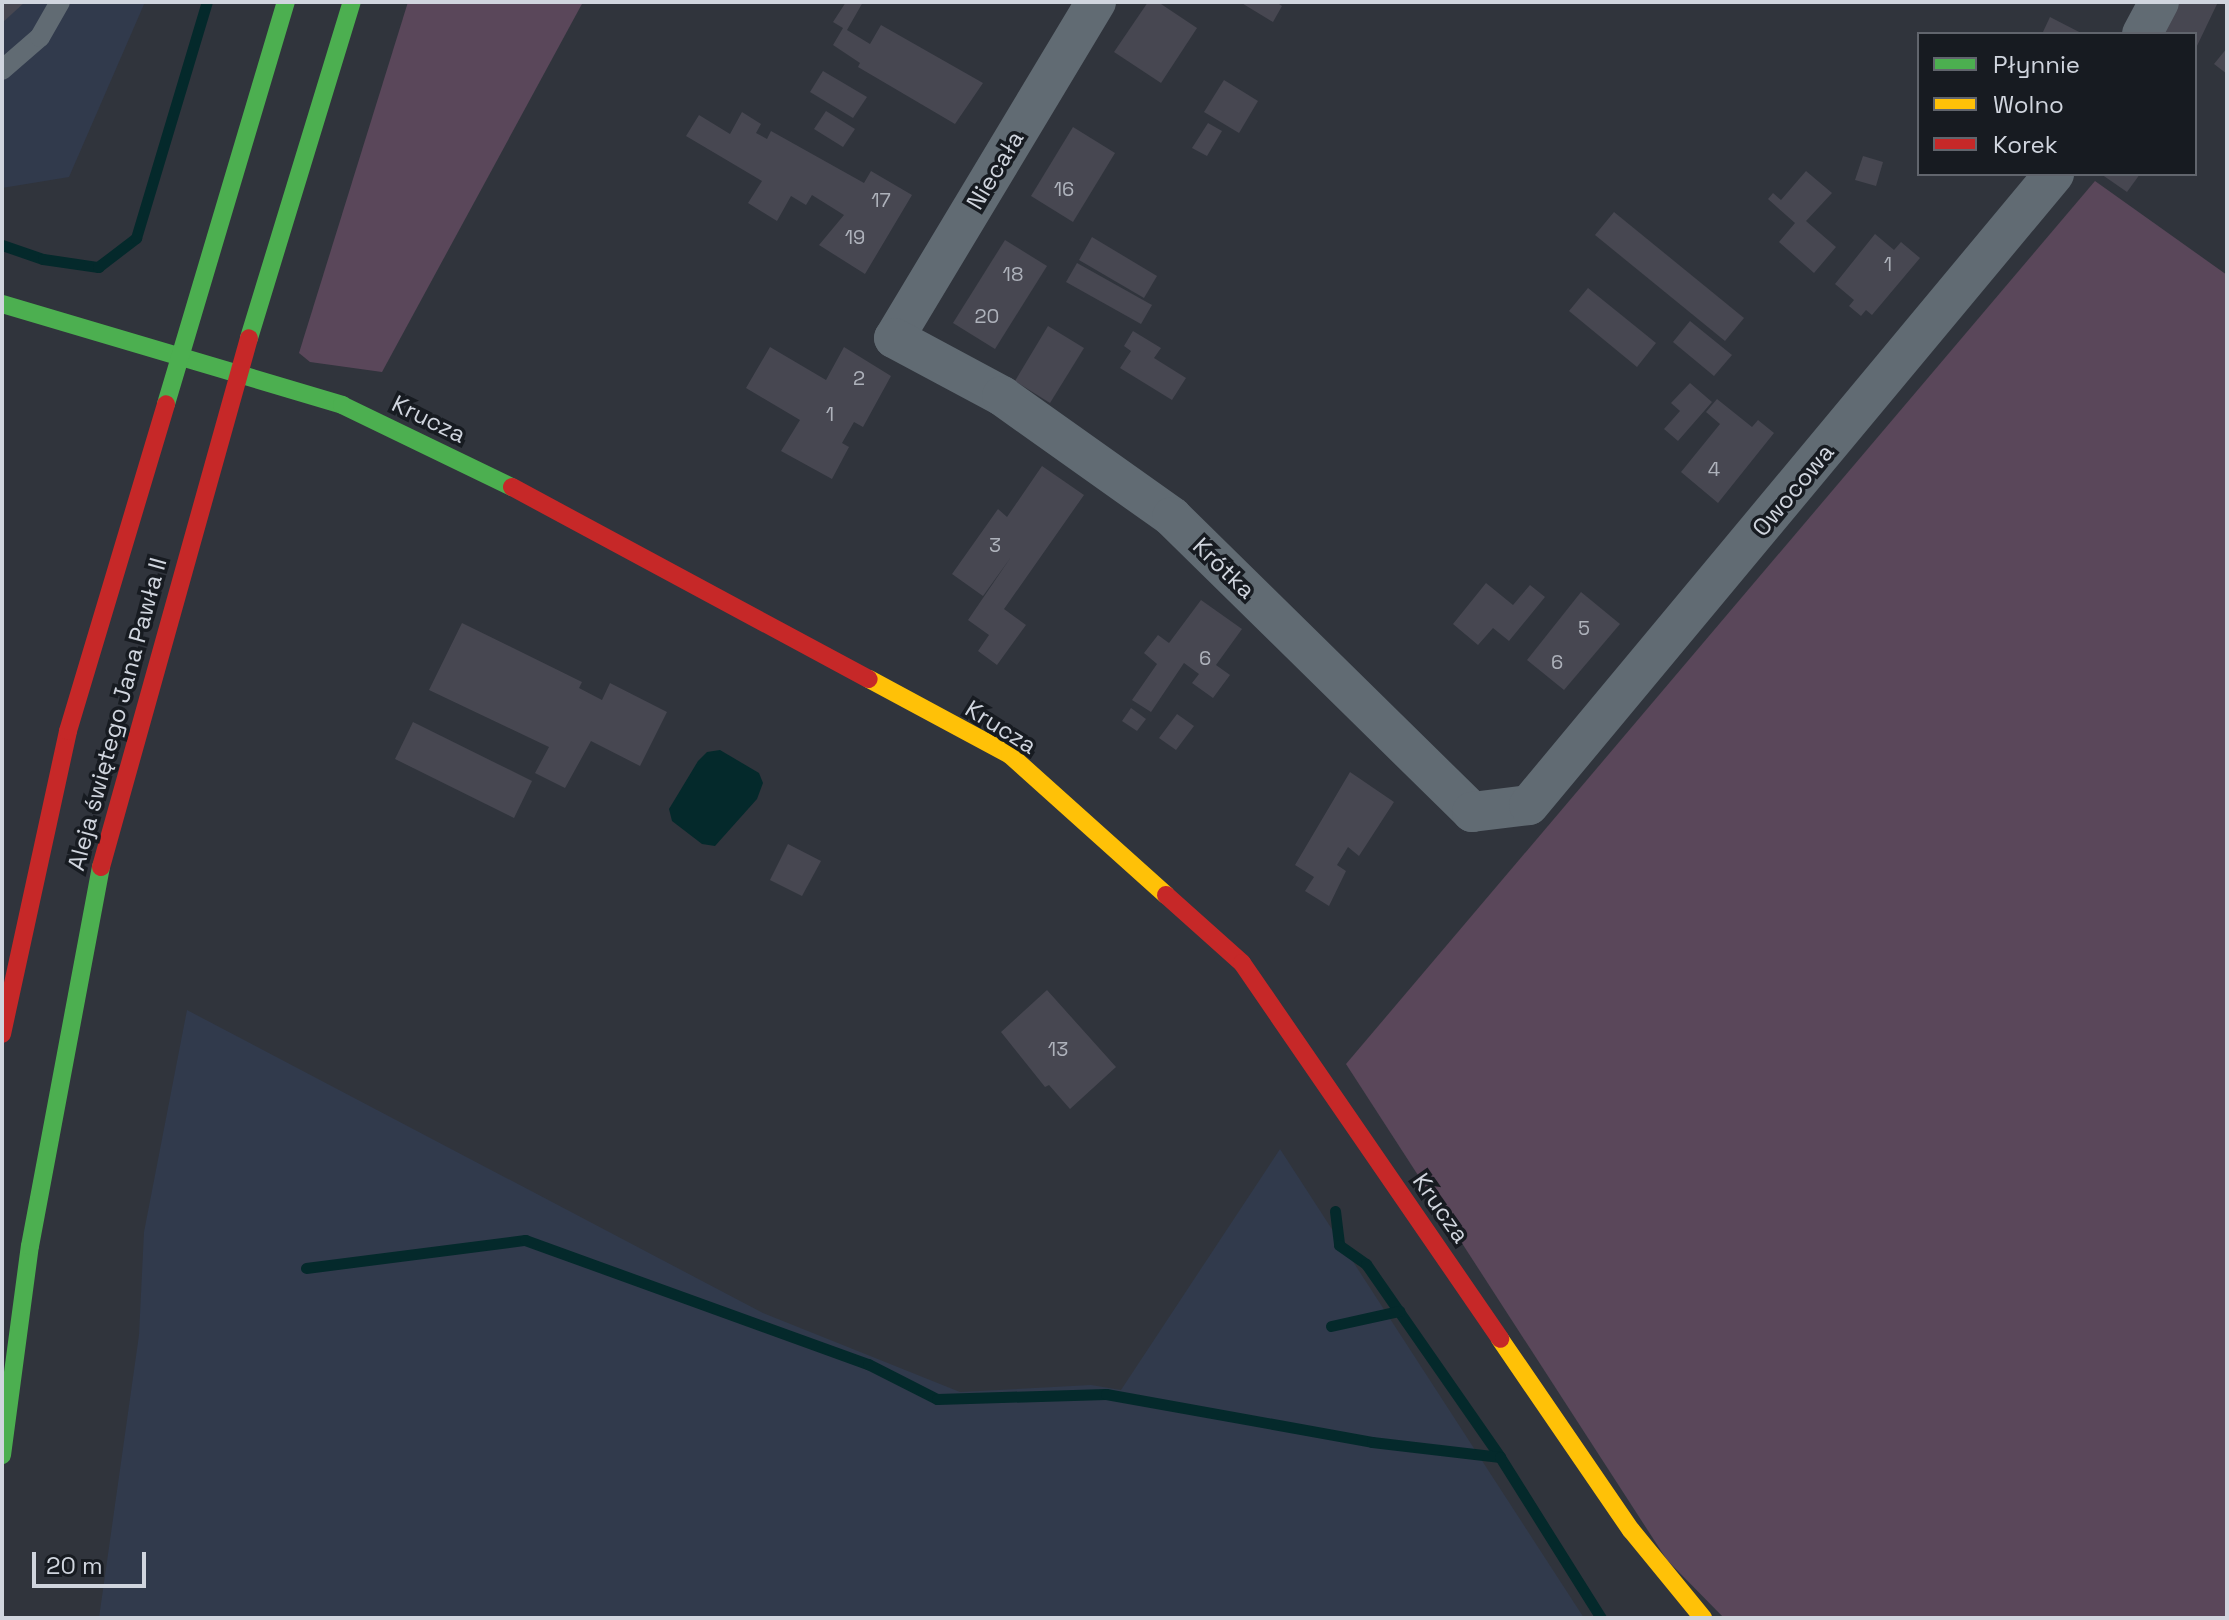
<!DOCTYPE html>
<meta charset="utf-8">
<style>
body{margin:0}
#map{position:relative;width:2229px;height:1620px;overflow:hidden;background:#30343c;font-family:"Space Grotesk",sans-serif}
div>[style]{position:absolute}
.built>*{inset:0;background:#313a4c}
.green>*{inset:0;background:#5a475a}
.water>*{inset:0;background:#04292b}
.stream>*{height:11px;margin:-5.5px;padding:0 5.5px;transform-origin:5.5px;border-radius:5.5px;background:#04292b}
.building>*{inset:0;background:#474751}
.lane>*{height:20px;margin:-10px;padding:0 10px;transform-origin:10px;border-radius:10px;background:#616b73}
.street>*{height:40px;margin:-20px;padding:0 20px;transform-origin:20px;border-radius:20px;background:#616b73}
.fast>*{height:18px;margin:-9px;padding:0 9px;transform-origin:9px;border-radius:9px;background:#4caf50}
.slow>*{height:18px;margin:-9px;padding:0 9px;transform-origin:9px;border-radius:9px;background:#ffc107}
.jam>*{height:18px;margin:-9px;padding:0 9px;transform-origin:9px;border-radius:9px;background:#c62828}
span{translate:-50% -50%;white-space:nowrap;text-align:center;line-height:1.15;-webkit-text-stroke:7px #171b21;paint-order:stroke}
.number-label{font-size:20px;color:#aeb2bb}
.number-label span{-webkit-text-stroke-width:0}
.street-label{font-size:24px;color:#d0d5de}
.frame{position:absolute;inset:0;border:4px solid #d0d5de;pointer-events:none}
.legend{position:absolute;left:1917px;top:32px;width:280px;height:144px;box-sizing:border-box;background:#171b21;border:2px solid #61656d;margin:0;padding:10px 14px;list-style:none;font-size:24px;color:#d0d5de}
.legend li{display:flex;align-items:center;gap:16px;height:40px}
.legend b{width:40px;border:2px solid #61656d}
.scale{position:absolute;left:32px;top:1552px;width:114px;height:36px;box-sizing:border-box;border:4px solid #d0d5de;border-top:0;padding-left:10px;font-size:24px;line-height:28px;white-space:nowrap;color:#d0d5de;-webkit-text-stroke:6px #171b21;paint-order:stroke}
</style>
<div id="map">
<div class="built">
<i style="clip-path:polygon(2px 2px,145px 2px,69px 177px,2px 188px)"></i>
<i style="clip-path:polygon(187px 1010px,763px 1313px,960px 1392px,1091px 1385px,1121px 1390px,1280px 1149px,1584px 1618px,99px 1618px,139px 1335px,144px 1232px)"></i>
</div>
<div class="green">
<i style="clip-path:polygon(408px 2px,583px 2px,382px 372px,310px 362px,299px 353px)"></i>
<i style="clip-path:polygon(2095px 181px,2227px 275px,2227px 1618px,1724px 1618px,1667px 1560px,1346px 1064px)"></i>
</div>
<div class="water">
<i style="clip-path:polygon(720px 750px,759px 773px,763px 783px,757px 799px,715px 846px,702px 844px,672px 821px,669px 809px,698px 761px,707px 752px)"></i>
</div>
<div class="stream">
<i style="left:2px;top:245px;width:43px;rotate:18.9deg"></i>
<i style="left:43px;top:259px;width:56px;rotate:8.3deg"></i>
<i style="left:98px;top:267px;width:48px;rotate:-37.3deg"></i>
<i style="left:136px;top:238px;width:246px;rotate:-73.3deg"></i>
<i style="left:1335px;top:1211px;width:34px;rotate:83deg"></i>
<i style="left:1339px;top:1245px;width:33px;rotate:35deg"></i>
<i style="left:1366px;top:1264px;width:235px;rotate:55.2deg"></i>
<i style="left:306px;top:1268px;width:221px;rotate:-7.3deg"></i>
<i style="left:525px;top:1240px;width:365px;rotate:19.9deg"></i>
<i style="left:868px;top:1364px;width:77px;rotate:26.9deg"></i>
<i style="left:937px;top:1399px;width:169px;rotate:-1.7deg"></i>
<i style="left:1106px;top:1394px;width:270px;rotate:10.2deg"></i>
<i style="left:1372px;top:1442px;width:129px;rotate:6.7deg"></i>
<i style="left:1500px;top:1457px;width:190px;rotate:57.9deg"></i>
<i style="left:1331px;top:1326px;width:70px;rotate:-12.4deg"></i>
</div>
<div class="building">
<i style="clip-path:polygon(2px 2px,25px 2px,2px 23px)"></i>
<i style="clip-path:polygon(846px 2px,863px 2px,847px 30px,870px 44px,881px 25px,983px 83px,955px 124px,858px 67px,860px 63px,833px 45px,843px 28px,833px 22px)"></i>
<i style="clip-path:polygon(1148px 2px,1158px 2px,1197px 28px,1161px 83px,1114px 52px)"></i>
<i style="clip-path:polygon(1240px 2px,1276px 2px,1282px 6px,1273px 22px)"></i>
<i style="clip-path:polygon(2172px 2px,2218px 2px,2195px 50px,2195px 34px,2157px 34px)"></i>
<i style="clip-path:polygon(2050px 17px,2083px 34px,2042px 34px)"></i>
<i style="clip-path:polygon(2227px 48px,2227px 74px,2214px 64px)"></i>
<i style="clip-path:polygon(823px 71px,867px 97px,853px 118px,810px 92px)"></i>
<i style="clip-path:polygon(1224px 80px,1258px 101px,1239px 133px,1204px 112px)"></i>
<i style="clip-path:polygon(826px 111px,855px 129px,843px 147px,814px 129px)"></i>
<i style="clip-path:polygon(742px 112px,761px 124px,756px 133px,767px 139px,771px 131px,864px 183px,871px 171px,912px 195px,865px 274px,819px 245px,844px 215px,812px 195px,806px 205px,791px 196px,777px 221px,748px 203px,762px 181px,686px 136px,699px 115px,730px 134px)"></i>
<i style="clip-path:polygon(1208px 123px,1222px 131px,1207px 156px,1192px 148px)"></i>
<i style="clip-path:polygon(1073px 127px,1115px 153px,1073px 222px,1031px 196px)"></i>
<i style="clip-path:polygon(1863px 156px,1883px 162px,1876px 186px,1855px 180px)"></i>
<i style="clip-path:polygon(1806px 171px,1832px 193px,1806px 221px,1836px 247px,1814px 273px,1779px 242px,1795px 223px,1768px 199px,1773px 193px,1781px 200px)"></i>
<i style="clip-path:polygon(2101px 174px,2140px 174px,2127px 192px)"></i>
<i style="clip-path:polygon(1614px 212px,1744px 318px,1725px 341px,1595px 235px)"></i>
<i style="clip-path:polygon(1875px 234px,1894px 250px,1901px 242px,1920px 258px,1872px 315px,1866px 310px,1861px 316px,1849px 306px,1854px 300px,1835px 284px)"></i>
<i style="clip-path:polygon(1092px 237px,1157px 276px,1144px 298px,1079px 260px)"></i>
<i style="clip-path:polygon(1005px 240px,1047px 266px,995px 349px,953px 323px)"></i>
<i style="clip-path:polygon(1077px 263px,1152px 305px,1141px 324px,1066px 282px)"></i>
<i style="clip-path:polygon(1588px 288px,1656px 343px,1637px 367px,1569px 311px)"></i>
<i style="clip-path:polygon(1690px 321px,1732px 355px,1714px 376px,1673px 342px)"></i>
<i style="clip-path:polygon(1048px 326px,1084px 348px,1050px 403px,1015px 381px)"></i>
<i style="clip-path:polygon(1133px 331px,1161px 348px,1154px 358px,1186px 378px,1172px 400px,1120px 368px,1131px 351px,1124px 346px)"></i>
<i style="clip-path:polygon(770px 347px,826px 380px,844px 347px,891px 376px,863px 427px,854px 422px,842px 443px,849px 447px,832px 479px,781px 451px,800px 420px,746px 388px)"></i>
<i style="clip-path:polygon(1690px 383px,1712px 402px,1678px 441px,1664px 429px,1680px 411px,1671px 403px)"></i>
<i style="clip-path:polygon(1717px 399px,1752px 427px,1758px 420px,1774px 433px,1718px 503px,1681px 472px,1720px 424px,1706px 412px)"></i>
<i style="clip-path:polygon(1042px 466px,1084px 495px,1004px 609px,1026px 625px,997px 665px,978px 651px,989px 635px,968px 620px,1011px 557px,983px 596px,952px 574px,998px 509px,1007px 517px)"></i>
<i style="clip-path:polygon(1486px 583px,1513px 605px,1530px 585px,1545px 597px,1509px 641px,1493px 628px,1478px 645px,1453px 624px)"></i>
<i style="clip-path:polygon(1581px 592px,1620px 624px,1564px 690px,1527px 660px)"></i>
<i style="clip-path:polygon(1201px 600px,1242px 629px,1216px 665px,1230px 675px,1213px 698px,1192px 683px,1199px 674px,1184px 663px,1151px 712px,1132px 700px,1157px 664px,1144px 653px,1158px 635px,1169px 643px)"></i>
<i style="clip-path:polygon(462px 623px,582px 682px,579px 688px,602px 700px,610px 683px,667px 712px,640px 766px,591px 741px,565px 788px,535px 773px,549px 747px,429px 690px)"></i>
<i style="clip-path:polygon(1131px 708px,1146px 719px,1137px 731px,1122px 721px)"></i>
<i style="clip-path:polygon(1177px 714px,1194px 726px,1176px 750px,1159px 738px)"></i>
<i style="clip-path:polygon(413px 722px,532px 781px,514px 818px,395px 759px)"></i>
<i style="clip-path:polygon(1350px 772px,1394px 802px,1359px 856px,1348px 847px,1337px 865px,1346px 871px,1329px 906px,1305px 891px,1314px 877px,1295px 865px)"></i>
<i style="clip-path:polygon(788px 844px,821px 861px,802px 896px,770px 880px)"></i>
<i style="clip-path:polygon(1047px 990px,1116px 1067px,1070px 1109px,1049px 1085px,1045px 1087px,1001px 1032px)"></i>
</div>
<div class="lane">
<i style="left:2px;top:70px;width:50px;rotate:-41deg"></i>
<i style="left:40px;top:37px;width:40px;rotate:-60.3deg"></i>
</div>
<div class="street">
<i style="left:1096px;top:2px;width:392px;rotate:121deg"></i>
<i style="left:894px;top:338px;width:123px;rotate:28.2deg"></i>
<i style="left:1002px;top:396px;width:209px;rotate:35.4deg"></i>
<i style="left:1172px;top:517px;width:421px;rotate:44.5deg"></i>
<i style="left:1472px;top:812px;width:57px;rotate:-7deg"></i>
<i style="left:1529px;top:805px;width:821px;rotate:-50.24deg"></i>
<i style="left:2142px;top:34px;width:36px;rotate:-62deg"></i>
</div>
<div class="fast">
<i style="left:2px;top:304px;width:355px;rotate:16.5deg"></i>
<i style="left:342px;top:405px;width:189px;rotate:25.8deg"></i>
<i style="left:249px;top:338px;width:351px;rotate:-73deg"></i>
<i style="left:166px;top:404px;width:420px;rotate:-73.4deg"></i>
<i style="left:2px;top:1455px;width:211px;rotate:-82.4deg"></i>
<i style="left:30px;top:1246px;width:386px;rotate:-79.4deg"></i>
</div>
<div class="slow">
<i style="left:869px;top:679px;width:160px;rotate:28.3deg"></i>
<i style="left:1010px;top:755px;width:210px;rotate:41.9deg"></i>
<i style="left:1500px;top:1339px;width:232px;rotate:55.6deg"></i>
<i style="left:1631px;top:1530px;width:114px;rotate:50.7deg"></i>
</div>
<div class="jam">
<i style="left:512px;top:487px;width:405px;rotate:28.3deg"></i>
<i style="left:101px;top:867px;width:549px;rotate:-74.37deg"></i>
<i style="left:1166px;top:895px;width:102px;rotate:41.8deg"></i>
<i style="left:1242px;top:963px;width:456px;rotate:55.5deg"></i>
<i style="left:2px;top:1034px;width:310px;rotate:-77.7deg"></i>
<i style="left:68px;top:731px;width:341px;rotate:-73.3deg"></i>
</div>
<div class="number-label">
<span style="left:1064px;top:189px">16</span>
<span style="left:881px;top:200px">17</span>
<span style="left:855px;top:237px">19</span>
<span style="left:1888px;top:264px">1</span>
<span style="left:1013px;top:274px">18</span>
<span style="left:987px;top:316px">20</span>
<span style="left:859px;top:378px">2</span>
<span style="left:830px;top:414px">1</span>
<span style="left:1714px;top:469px">4</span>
<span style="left:995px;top:545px">3</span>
<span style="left:1584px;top:628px">5</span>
<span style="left:1205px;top:658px">6</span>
<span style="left:1557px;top:662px">6</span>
<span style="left:1058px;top:1049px">13</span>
</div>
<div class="street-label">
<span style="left:995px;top:170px;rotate:-59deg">Niecała</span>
<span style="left:429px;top:419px;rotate:26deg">Krucza</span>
<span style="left:1793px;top:490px;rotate:-50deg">Owocowa</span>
<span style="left:1224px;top:568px;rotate:44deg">Krótka</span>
<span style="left:117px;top:714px;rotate:-75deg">Aleja świętego Jana Pawła II</span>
<span style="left:1001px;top:727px;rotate:32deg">Krucza</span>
<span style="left:1441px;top:1208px;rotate:55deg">Krucza</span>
</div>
<div class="frame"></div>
<ul class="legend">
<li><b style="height:10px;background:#4caf50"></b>Płynnie</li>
<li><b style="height:10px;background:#ffc107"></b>Wolno</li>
<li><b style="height:10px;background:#c62828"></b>Korek</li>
</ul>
<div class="scale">20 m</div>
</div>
